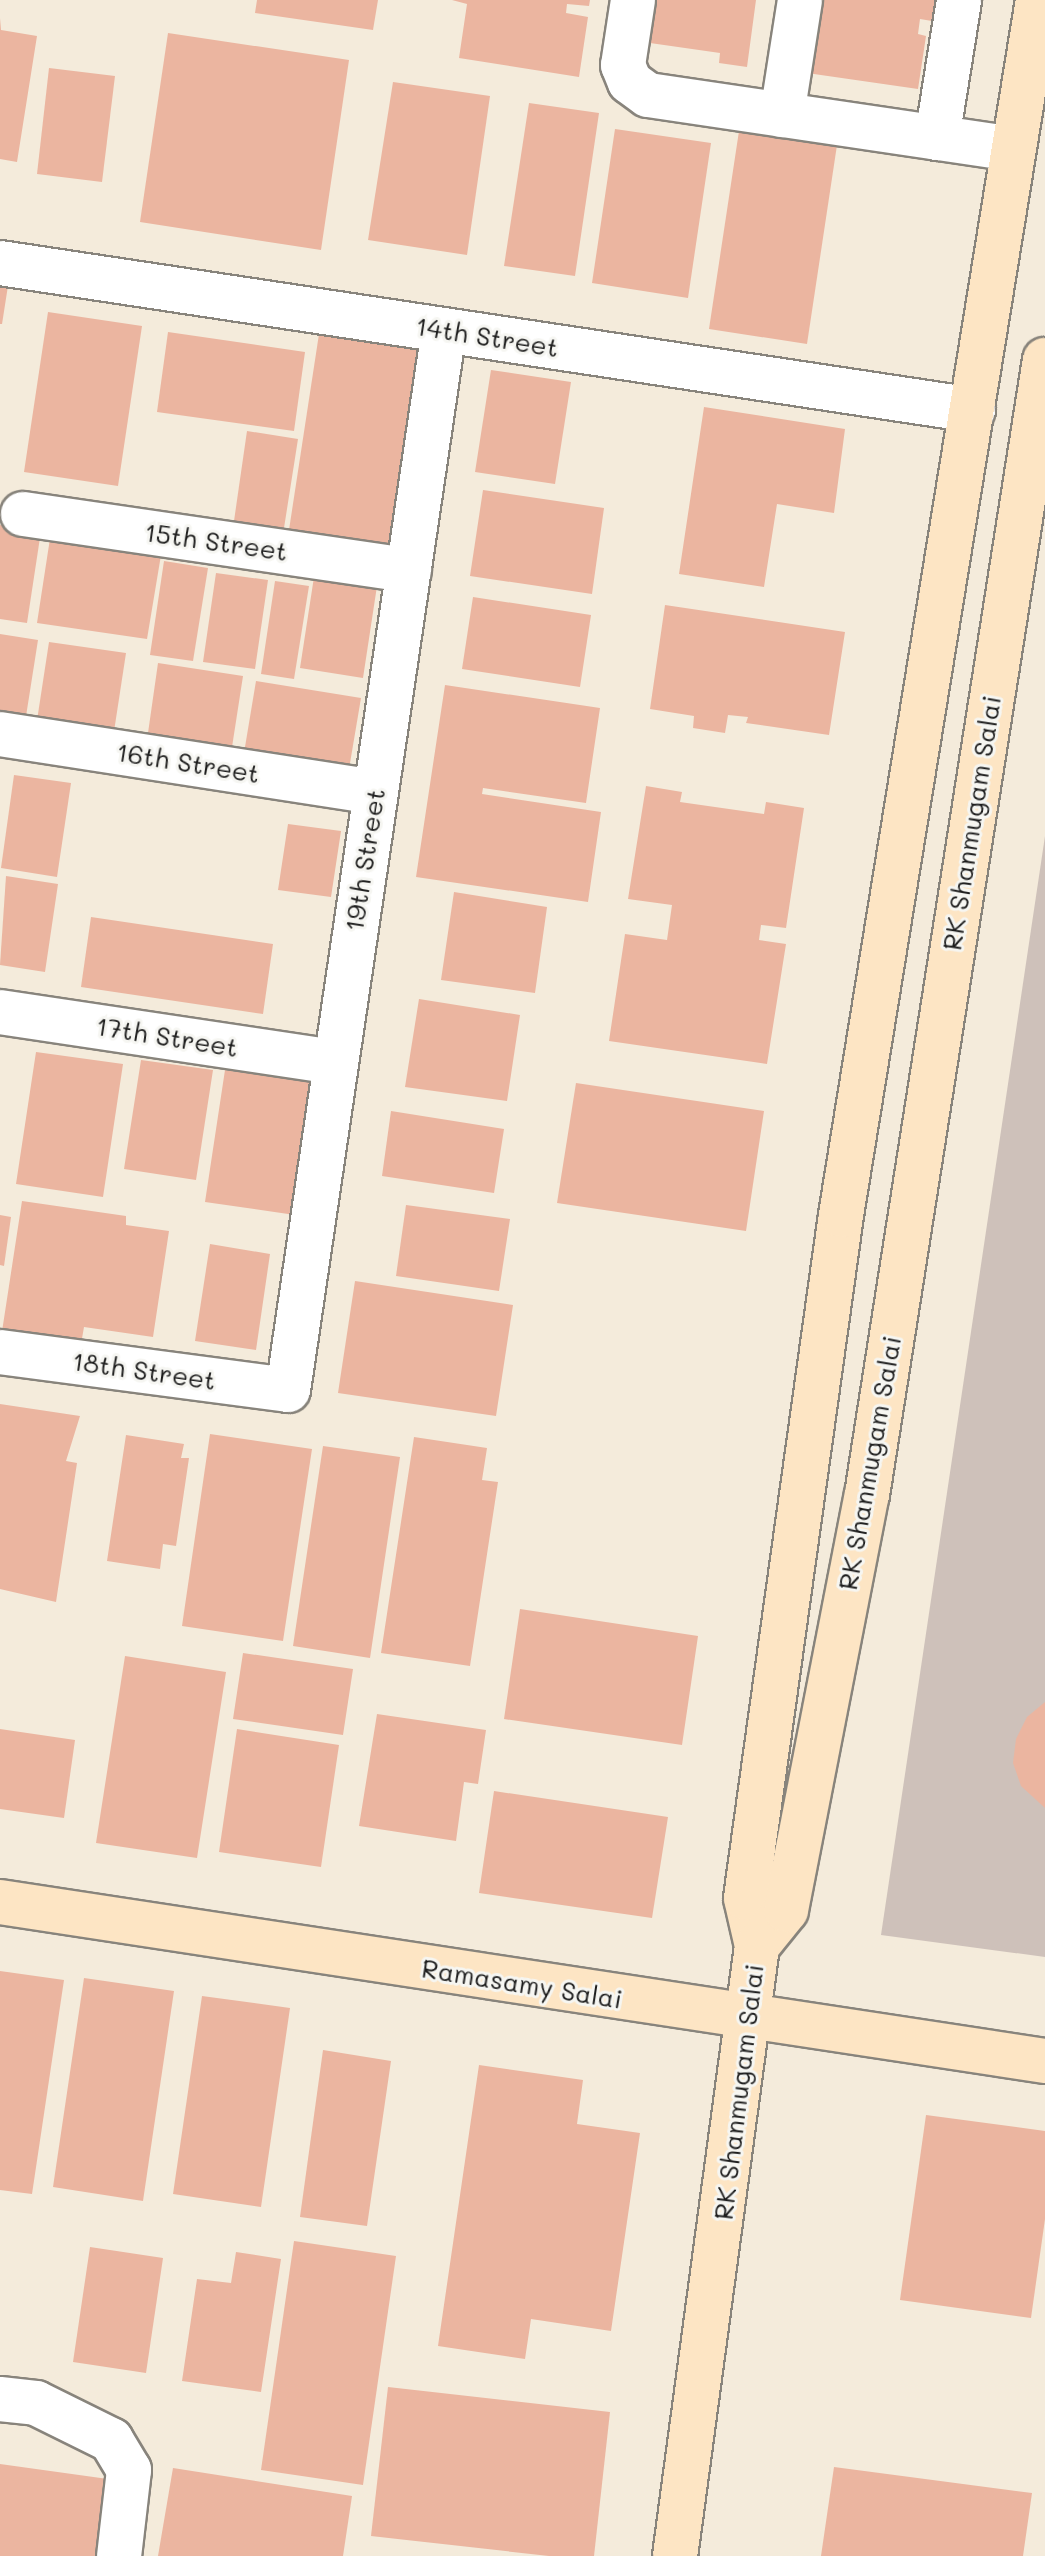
<!DOCTYPE html>
<style>
body{margin:0}
#map{position:relative;width:1045px;height:2556px;overflow:hidden;background:#f4ebdb;font-family:Mali,sans-serif}
div>[style]{position:absolute}
.industrial>*{inset:0;background:#cec1ba}
.building>*{inset:0;background:#ebb5a0}
.roads{filter:drop-shadow(2px 0 #88847c) drop-shadow(-2px 0 #88847c) drop-shadow(0 2px #88847c) drop-shadow(0 -2px #88847c)}
.street>*{height:44px;margin:-22px;padding:0 22px;transform-origin:22px;border-radius:22px;background:#fff}
.secondary>*{height:44px;margin:-22px;padding:0 22px;transform-origin:22px;border-radius:22px;background:#fde5c4}
span{translate:-50% -50%;white-space:nowrap;text-align:center;line-height:1.15;-webkit-text-stroke:6px #f6f6f2;paint-order:stroke}
.street-label{font-size:26px;color:#1c1c1c}
</style>
<div id="map">
<div class="industrial">
<i style="clip-path:polygon(1045px 836px,1045px 1957px,881px 1935px)"></i>
</div>
<div class="building">
<i style="clip-path:polygon(257px 0,378px 0,373px 30px,255px 13px)"></i>
<i style="clip-path:polygon(452px 0,590px 0,589px 6px,567px 4px,566px 13px,588px 17px,579px 77px,459px 58px,467px 4px)"></i>
<i style="clip-path:polygon(656px 0,756px 0,747px 67px,719px 63px,720px 53px,650px 43px)"></i>
<i style="clip-path:polygon(818px 0,935px 0,932px 21px,920px 19px,918px 34px,926px 36px,918px 89px,807px 73px)"></i>
<i style="clip-path:polygon(0 18px,1px 30px,37px 36px,17px 162px,0 159px)"></i>
<i style="clip-path:polygon(168px 33px,349px 60px,321px 250px,140px 222px)"></i>
<i style="clip-path:polygon(49px 68px,115px 76px,102px 182px,37px 174px)"></i>
<i style="clip-path:polygon(393px 82px,490px 96px,467px 255px,368px 240px)"></i>
<i style="clip-path:polygon(529px 103px,599px 113px,575px 276px,504px 266px)"></i>
<i style="clip-path:polygon(615px 129px,711px 143px,688px 298px,592px 283px)"></i>
<i style="clip-path:polygon(739px 131px,837px 145px,807px 344px,709px 329px)"></i>
<i style="clip-path:polygon(0 271px,10px 273px,2px 324px,0 324px)"></i>
<i style="clip-path:polygon(48px 312px,142px 326px,118px 486px,24px 472px)"></i>
<i style="clip-path:polygon(168px 332px,305px 352px,294px 431px,157px 412px)"></i>
<i style="clip-path:polygon(319px 334px,426px 350px,396px 546px,289px 530px)"></i>
<i style="clip-path:polygon(491px 370px,571px 382px,555px 484px,475px 472px)"></i>
<i style="clip-path:polygon(704px 407px,845px 429px,834px 513px,777px 504px,764px 587px,679px 574px)"></i>
<i style="clip-path:polygon(247px 431px,298px 439px,284px 528px,234px 521px)"></i>
<i style="clip-path:polygon(483px 490px,604px 508px,592px 594px,470px 576px)"></i>
<i style="clip-path:polygon(0 525px,41px 531px,27px 623px,0 619px)"></i>
<i style="clip-path:polygon(51px 532px,162px 549px,147px 639px,37px 623px)"></i>
<i style="clip-path:polygon(164px 561px,208px 568px,193px 661px,150px 655px)"></i>
<i style="clip-path:polygon(216px 573px,268px 580px,255px 669px,203px 662px)"></i>
<i style="clip-path:polygon(314px 577px,377px 586px,363px 678px,300px 668px)"></i>
<i style="clip-path:polygon(275px 581px,309px 586px,294px 679px,261px 674px)"></i>
<i style="clip-path:polygon(473px 597px,591px 615px,580px 687px,462px 669px)"></i>
<i style="clip-path:polygon(665px 605px,845px 632px,829px 735px,746px 723px,748px 717px,728px 715px,725px 733px,693px 728px,694px 716px,650px 709px)"></i>
<i style="clip-path:polygon(0 634px,38px 640px,24px 729px,0 725px)"></i>
<i style="clip-path:polygon(49px 642px,126px 653px,113px 738px,36px 727px)"></i>
<i style="clip-path:polygon(158px 663px,243px 676px,230px 760px,146px 747px)"></i>
<i style="clip-path:polygon(256px 681px,361px 698px,347px 781px,242px 765px)"></i>
<i style="clip-path:polygon(445px 685px,600px 708px,586px 803px,483px 788px,482px 794px,601px 812px,588px 902px,416px 877px)"></i>
<i style="clip-path:polygon(14px 775px,71px 783px,57px 877px,1px 868px)"></i>
<i style="clip-path:polygon(646px 786px,682px 792px,680px 802px,764px 814px,766px 802px,804px 808px,786px 928px,761px 925px,759px 940px,786px 944px,767px 1064px,609px 1041px,625px 934px,667px 940px,672px 905px,628px 899px)"></i>
<i style="clip-path:polygon(288px 824px,341px 831px,331px 897px,278px 890px)"></i>
<i style="clip-path:polygon(6px 876px,58px 884px,45px 972px,0 965px)"></i>
<i style="clip-path:polygon(454px 892px,547px 907px,535px 993px,441px 980px)"></i>
<i style="clip-path:polygon(91px 917px,273px 944px,263px 1014px,81px 987px)"></i>
<i style="clip-path:polygon(419px 999px,520px 1015px,507px 1101px,405px 1087px)"></i>
<i style="clip-path:polygon(36px 1052px,123px 1064px,103px 1197px,16px 1184px)"></i>
<i style="clip-path:polygon(141px 1060px,213px 1070px,196px 1180px,124px 1169px)"></i>
<i style="clip-path:polygon(225px 1070px,315px 1083px,295px 1215px,205px 1202px)"></i>
<i style="clip-path:polygon(576px 1083px,764px 1111px,746px 1231px,557px 1203px)"></i>
<i style="clip-path:polygon(391px 1111px,504px 1129px,494px 1193px,382px 1176px)"></i>
<i style="clip-path:polygon(22px 1201px,126px 1216px,126px 1225px,169px 1231px,153px 1337px,84px 1327px,80px 1350px,1px 1338px)"></i>
<i style="clip-path:polygon(406px 1205px,510px 1219px,499px 1291px,396px 1276px)"></i>
<i style="clip-path:polygon(0 1215px,11px 1217px,4px 1266px,0 1265px)"></i>
<i style="clip-path:polygon(210px 1244px,270px 1254px,256px 1350px,195px 1341px)"></i>
<i style="clip-path:polygon(355px 1281px,513px 1305px,496px 1416px,338px 1393px)"></i>
<i style="clip-path:polygon(0 1404px,80px 1416px,66px 1461px,77px 1463px,56px 1602px,0 1589px)"></i>
<i style="clip-path:polygon(210px 1434px,312px 1449px,283px 1641px,182px 1626px)"></i>
<i style="clip-path:polygon(126px 1435px,184px 1444px,181px 1458px,189px 1458px,176px 1546px,163px 1544px,160px 1569px,107px 1561px)"></i>
<i style="clip-path:polygon(414px 1437px,487px 1448px,482px 1480px,498px 1482px,470px 1666px,381px 1653px)"></i>
<i style="clip-path:polygon(323px 1446px,400px 1457px,370px 1658px,293px 1646px)"></i>
<i style="clip-path:polygon(520px 1609px,698px 1636px,682px 1745px,504px 1719px)"></i>
<i style="clip-path:polygon(243px 1653px,353px 1669px,343px 1735px,233px 1719px)"></i>
<i style="clip-path:polygon(125px 1656px,226px 1672px,197px 1858px,96px 1843px)"></i>
<i style="clip-path:polygon(1045px 1702px,1045px 1808px,1021px 1786px,1013px 1763px,1016px 1739px,1027px 1717px)"></i>
<i style="clip-path:polygon(377px 1714px,486px 1730px,478px 1784px,464px 1782px,456px 1841px,359px 1826px)"></i>
<i style="clip-path:polygon(0 1729px,75px 1740px,64px 1818px,0 1809px)"></i>
<i style="clip-path:polygon(237px 1729px,339px 1745px,321px 1867px,219px 1852px)"></i>
<i style="clip-path:polygon(494px 1791px,668px 1817px,652px 1918px,479px 1893px)"></i>
<i style="clip-path:polygon(0 1971px,64px 1980px,32px 2194px,0 2190px)"></i>
<i style="clip-path:polygon(84px 1978px,174px 1991px,143px 2201px,53px 2187px)"></i>
<i style="clip-path:polygon(202px 1996px,290px 2008px,261px 2207px,173px 2194px)"></i>
<i style="clip-path:polygon(323px 2050px,391px 2061px,367px 2226px,300px 2217px)"></i>
<i style="clip-path:polygon(479px 2065px,583px 2080px,577px 2124px,640px 2133px,611px 2331px,531px 2319px,525px 2359px,438px 2346px)"></i>
<i style="clip-path:polygon(926px 2115px,1045px 2131px,1045px 2219px,1031px 2318px,900px 2300px)"></i>
<i style="clip-path:polygon(294px 2241px,396px 2256px,363px 2485px,261px 2470px)"></i>
<i style="clip-path:polygon(90px 2247px,163px 2258px,146px 2373px,73px 2362px)"></i>
<i style="clip-path:polygon(236px 2252px,281px 2259px,261px 2392px,182px 2381px,197px 2279px,231px 2283px)"></i>
<i style="clip-path:polygon(388px 2387px,610px 2412px,594px 2556px,549px 2556px,371px 2536px)"></i>
<i style="clip-path:polygon(0 2464px,115px 2480px,104px 2556px,0 2556px)"></i>
<i style="clip-path:polygon(834px 2467px,1032px 2493px,1023px 2556px,821px 2556px)"></i>
<i style="clip-path:polygon(173px 2468px,352px 2496px,343px 2556px,158px 2556px)"></i>
</div>
<div class="roads">
<div class="street">
<i style="left:633px;top:0;width:66px;rotate:98.7deg"></i>
<i style="left:623px;top:65px;width:18px;rotate:68deg"></i>
<i style="left:630px;top:82px;width:22px;rotate:36deg"></i>
<i style="left:648px;top:95px;width:369px;rotate:8.4deg"></i>
<i style="left:782px;top:115px;width:116px;rotate:-81.1deg"></i>
<i style="left:937px;top:138px;width:140px;rotate:-80.9deg"></i>
<i style="left:0;top:263px;width:984px;rotate:8.59deg"></i>
<i style="left:23px;top:514px;width:390px;rotate:8.3deg"></i>
<i style="left:0;top:734px;width:379px;rotate:8.8deg"></i>
<i style="left:0;top:1012px;width:338px;rotate:8.5deg"></i>
<i style="left:0;top:1352px;width:290px;rotate:7.5deg"></i>
<i style="left:288px;top:1390px;width:1071px;rotate:-81.63deg"></i>
<i style="left:0;top:2399px;width:36px;rotate:6deg"></i>
<i style="left:36px;top:2403px;width:84px;rotate:26.3deg"></i>
<i style="left:111px;top:2440px;width:35px;rotate:59deg"></i>
<i style="left:129px;top:2470px;width:87px;rotate:96.6deg"></i>
</div>
<div class="secondary">
<i style="left:0;top:1902px;width:1057px;rotate:8.65deg"></i>
<i style="left:757px;top:1946px;width:49px;rotate:-102.9deg"></i>
<i style="left:746px;top:1898px;width:690px;rotate:-82.08deg"></i>
<i style="left:841px;top:1215px;width:1231px;rotate:-80.79deg"></i>
<i style="left:675px;top:2556px;width:615px;rotate:-82.34deg"></i>
<i style="left:757px;top:1946px;width:46px;rotate:-51.1deg"></i>
<i style="left:786px;top:1910px;width:423px;rotate:-79deg"></i>
<i style="left:867px;top:1495px;width:1149px;rotate:-81.09deg"></i>
</div>
</div>
<div class="street-label">
<span style="left:487px;top:337px;rotate:9deg">14th Street</span>
<span style="left:216px;top:542px;rotate:8deg">15th Street</span>
<span style="left:188px;top:763px;rotate:9deg">16th Street</span>
<span style="left:972px;top:823px;rotate:-81deg">RK Shanmugam Salai</span>
<span style="left:365px;top:860px;rotate:-81deg">19th Street</span>
<span style="left:167px;top:1037px;rotate:9deg">17th Street</span>
<span style="left:144px;top:1371px;rotate:8deg">18th Street</span>
<span style="left:870px;top:1463px;rotate:-80deg">RK Shanmugam Salai</span>
<span style="left:522px;top:1984px;rotate:9deg">Ramasamy Salai</span>
<span style="left:739px;top:2092px;rotate:-83deg">RK Shanmugam Salai</span>
</div>
</div>
